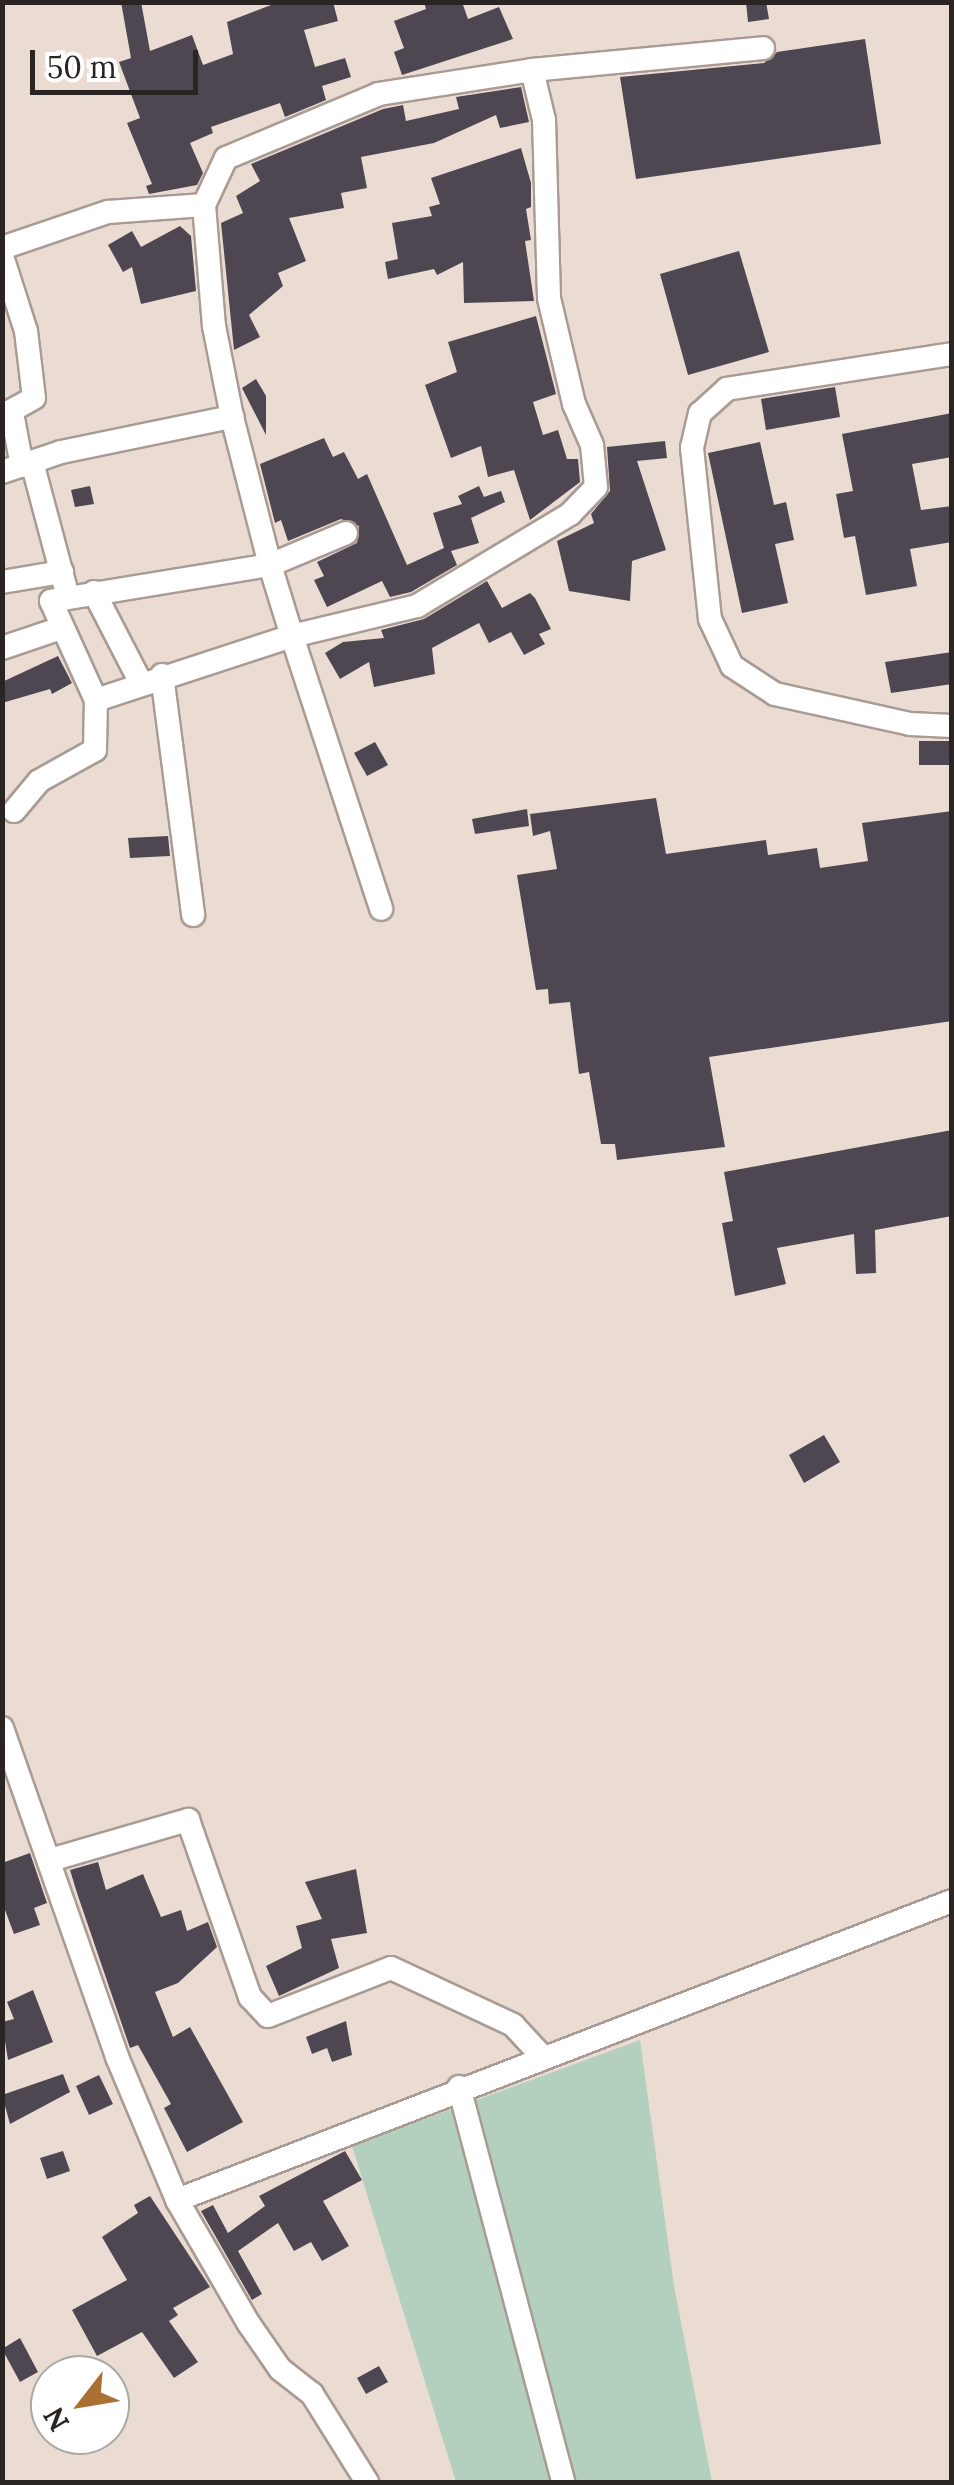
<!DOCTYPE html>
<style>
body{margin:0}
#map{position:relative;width:954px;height:2485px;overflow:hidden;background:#ebdcd3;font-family:Lora,serif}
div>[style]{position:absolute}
.green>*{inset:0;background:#b2d0bd}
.building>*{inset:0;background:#4e4752}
.roads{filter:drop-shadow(2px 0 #a99b93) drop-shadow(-2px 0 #a99b93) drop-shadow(0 2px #a99b93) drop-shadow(0 -2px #a99b93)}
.minor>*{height:22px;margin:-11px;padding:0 11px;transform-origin:11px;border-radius:11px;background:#fff}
span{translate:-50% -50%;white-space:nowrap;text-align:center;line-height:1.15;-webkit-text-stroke:10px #fff;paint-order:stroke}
.frame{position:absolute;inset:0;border:5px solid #2a2522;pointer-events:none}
.north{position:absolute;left:30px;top:2355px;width:100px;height:100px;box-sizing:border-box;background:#fff;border:2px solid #aaa8a7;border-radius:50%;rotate:239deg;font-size:28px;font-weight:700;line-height:40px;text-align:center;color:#2a2522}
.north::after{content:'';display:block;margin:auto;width:35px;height:45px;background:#ab7031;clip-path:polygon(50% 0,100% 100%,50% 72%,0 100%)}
.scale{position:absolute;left:30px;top:50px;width:168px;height:45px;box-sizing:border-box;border:5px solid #2a2522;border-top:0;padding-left:12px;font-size:30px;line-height:35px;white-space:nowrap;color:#2a2522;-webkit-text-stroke:8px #fff;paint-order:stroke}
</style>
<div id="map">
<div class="green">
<i style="clip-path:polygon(640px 2040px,674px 2286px,712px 2482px,456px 2482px,352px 2146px)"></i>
</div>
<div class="building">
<i style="clip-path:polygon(121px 2px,141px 2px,150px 51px,192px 35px,203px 65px,233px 54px,227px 22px,279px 2px,333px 2px,338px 21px,304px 30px,315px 67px,345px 58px,351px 77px,322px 86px,326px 100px,285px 117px,280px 103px,211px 127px,213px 133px,190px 143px,203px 173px,197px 185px,149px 194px,146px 186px,152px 184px,127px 123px,140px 118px,119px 62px,131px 58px)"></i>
<i style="clip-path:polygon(424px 2px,462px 2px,468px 19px,499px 7px,513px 39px,402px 75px,394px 52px,404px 48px,394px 21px,426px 9px)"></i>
<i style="clip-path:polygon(746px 2px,766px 2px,769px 19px,748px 22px)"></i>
<i style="clip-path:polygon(865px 39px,881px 144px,636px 179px,620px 77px,764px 63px,777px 52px)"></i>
<i style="clip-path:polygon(521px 87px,529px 122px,500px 128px,496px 115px,434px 143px,361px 157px,367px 188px,341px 193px,344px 208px,289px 218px,306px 261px,278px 273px,283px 286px,249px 315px,260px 337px,234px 350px,221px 223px,243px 213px,236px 196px,260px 181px,251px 164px,383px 109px,403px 105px,406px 121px,459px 109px,456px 97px)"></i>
<i style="clip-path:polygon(521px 148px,531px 183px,531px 207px,526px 209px,531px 240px,525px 241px,534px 301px,464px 303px,463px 262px,437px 275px,434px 269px,388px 279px,385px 262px,398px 259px,392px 223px,432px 216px,429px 207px,440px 204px,431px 178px)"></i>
<i style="clip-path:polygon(180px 226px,191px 236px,196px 291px,141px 304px,132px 267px,123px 272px,108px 245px,132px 231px,141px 247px)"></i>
<i style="clip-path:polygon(739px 251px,769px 352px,688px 375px,660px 274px)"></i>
<i style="clip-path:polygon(536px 316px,556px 394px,533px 402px,543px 435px,558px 430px,567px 459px,578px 459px,580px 482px,530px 520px,514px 470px,488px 477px,481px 446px,451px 458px,425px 385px,457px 372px,448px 342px)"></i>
<i style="clip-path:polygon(256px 379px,266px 396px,266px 435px,242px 388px)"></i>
<i style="clip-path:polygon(835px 387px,840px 417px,766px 430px,761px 399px)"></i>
<i style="clip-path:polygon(952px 413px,952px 457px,912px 464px,921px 510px,952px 506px,952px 542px,910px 549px,917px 586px,866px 595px,855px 536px,844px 538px,836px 494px,853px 491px,842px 434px)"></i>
<i style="clip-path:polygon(324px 438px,333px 457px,344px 452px,358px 479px,367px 474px,407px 565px,444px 548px,433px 513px,462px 504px,458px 496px,479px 486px,484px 497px,501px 491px,505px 502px,471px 518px,479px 543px,451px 551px,457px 565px,411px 592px,390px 597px,382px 581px,327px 607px,314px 580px,324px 576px,317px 562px,357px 543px,359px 526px,341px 519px,288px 541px,281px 520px,275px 523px,260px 464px)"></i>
<i style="clip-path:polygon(665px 441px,667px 458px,637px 461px,666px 550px,632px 561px,630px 601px,569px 591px,557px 541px,594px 523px,591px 514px,610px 491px,607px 447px)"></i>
<i style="clip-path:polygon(760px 442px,774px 505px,786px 502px,794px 540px,775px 544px,788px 603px,742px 613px,708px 453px)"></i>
<i style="clip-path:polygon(90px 486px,94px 504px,75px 507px,71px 490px)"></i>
<i style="clip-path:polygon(487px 581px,502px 608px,530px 593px,535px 598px,551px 629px,539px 634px,545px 644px,524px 655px,511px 632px,489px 643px,479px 623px,432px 648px,435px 674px,374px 687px,369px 662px,340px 679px,325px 653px,343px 642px,384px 638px,381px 630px,424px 619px)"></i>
<i style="clip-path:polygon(952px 652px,952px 684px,891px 693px,885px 662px)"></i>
<i style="clip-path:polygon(58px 656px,72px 683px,52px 694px,50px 689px,2px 703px,2px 682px)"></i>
<i style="clip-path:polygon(919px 741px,952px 741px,952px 765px,919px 765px)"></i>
<i style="clip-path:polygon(375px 742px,388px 765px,367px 776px,354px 753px)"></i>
<i style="clip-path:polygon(656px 798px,666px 854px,766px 840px,768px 855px,817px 848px,820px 868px,868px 861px,862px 823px,952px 811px,952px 1021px,709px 1057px,725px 1147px,617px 1160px,615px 1144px,601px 1144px,589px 1072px,579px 1074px,570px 1002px,549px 1004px,548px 989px,536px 990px,517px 875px,557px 869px,550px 831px,533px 836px,530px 814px)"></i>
<i style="clip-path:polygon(527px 809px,529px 826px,475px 834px,472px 819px)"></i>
<i style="clip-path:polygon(168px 836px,170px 856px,130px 858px,128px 838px)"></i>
<i style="clip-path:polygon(952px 1130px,952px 1216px,875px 1230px,876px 1273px,856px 1274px,854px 1234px,777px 1248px,786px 1284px,735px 1296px,722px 1223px,733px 1221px,724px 1172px)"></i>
<i style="clip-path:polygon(824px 1435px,840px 1462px,804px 1483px,789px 1455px)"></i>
<i style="clip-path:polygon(30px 1853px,47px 1903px,34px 1908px,40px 1925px,14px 1934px,2px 1902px,2px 1863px)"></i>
<i style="clip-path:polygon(98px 1862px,106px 1890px,143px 1874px,161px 1917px,181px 1910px,187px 1931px,208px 1922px,217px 1947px,178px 1983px,155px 1992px,173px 2037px,190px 2027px,243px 2122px,187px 2152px,164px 2108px,171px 2104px,138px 2045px,130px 2048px,77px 1893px,70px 1870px)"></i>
<i style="clip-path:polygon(356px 1869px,367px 1933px,331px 1939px,339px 1968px,279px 1996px,266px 1966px,302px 1948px,296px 1926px,322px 1919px,305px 1882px)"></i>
<i style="clip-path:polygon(33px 1990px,53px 2042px,8px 2060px,2px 2022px,14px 2019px,7px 2002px)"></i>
<i style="clip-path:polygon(346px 2021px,352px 2055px,332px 2062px,327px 2048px,312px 2054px,306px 2037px)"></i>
<i style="clip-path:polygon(63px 2074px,70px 2092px,10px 2124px,2px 2095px)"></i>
<i style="clip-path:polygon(99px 2075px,113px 2104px,89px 2115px,76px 2086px)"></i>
<i style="clip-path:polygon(63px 2151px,70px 2171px,47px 2179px,40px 2158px)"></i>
<i style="clip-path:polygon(345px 2151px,362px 2180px,323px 2201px,349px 2246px,322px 2261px,311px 2242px,294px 2251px,278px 2223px,238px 2251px,262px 2294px,252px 2300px,201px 2211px,213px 2205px,228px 2233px,265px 2206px,259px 2196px)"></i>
<i style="clip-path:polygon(150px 2196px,210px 2287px,173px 2308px,178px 2315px,169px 2321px,198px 2362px,174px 2378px,142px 2332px,97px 2356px,72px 2310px,127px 2280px,102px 2237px,138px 2213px,134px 2205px)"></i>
<i style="clip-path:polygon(20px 2338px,38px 2372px,20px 2382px,2px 2349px)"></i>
<i style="clip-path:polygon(379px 2366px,388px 2382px,366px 2394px,357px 2378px)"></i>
</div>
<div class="roads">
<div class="minor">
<i style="left:532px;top:70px;width:232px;rotate:-5.4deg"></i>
<i style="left:2px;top:248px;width:112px;rotate:-18.8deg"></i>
<i style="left:108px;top:212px;width:96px;rotate:-4.2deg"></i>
<i style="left:2px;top:256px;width:79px;rotate:72.3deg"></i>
<i style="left:26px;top:331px;width:67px;rotate:83.2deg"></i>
<i style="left:34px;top:398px;width:37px;rotate:151deg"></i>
<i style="left:952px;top:354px;width:228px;rotate:171.2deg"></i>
<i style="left:727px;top:389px;width:36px;rotate:138deg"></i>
<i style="left:700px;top:413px;width:36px;rotate:103deg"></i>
<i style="left:692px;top:448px;width:172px;rotate:84deg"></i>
<i style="left:710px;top:619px;width:52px;rotate:64.9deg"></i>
<i style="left:732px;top:666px;width:51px;rotate:33.1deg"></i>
<i style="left:775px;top:694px;width:138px;rotate:12.5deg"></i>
<i style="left:910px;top:724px;width:42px;rotate:2.7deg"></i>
<i style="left:12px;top:413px;width:54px;rotate:79.3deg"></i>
<i style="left:32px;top:462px;width:140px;rotate:75.1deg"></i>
<i style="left:2px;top:472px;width:62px;rotate:-18.7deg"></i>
<i style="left:61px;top:452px;width:175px;rotate:-11.6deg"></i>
<i style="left:346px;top:533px;width:82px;rotate:157.2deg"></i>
<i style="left:270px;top:565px;width:222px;rotate:170.7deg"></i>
<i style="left:51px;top:601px;width:109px;rotate:65.6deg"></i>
<i style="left:96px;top:700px;width:206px;rotate:-18.1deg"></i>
<i style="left:292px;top:636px;width:129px;rotate:-13.5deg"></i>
<i style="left:417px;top:606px;width:179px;rotate:-31deg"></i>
<i style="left:570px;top:514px;width:37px;rotate:-46deg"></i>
<i style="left:596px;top:487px;width:42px;rotate:-95.4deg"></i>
<i style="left:592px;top:445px;width:45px;rotate:-113.7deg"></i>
<i style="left:574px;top:404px;width:109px;rotate:-103.3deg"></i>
<i style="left:549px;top:298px;width:178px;rotate:-91.6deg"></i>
<i style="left:544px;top:120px;width:51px;rotate:-103.5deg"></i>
<i style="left:532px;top:70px;width:155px;rotate:171.1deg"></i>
<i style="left:379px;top:94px;width:166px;rotate:157.3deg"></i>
<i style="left:226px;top:158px;width:52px;rotate:115.1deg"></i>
<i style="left:204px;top:205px;width:121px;rotate:85.3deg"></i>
<i style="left:214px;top:326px;width:93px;rotate:78.8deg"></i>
<i style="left:232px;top:417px;width:153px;rotate:75.6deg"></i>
<i style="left:270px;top:565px;width:74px;rotate:72.8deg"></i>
<i style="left:292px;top:636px;width:287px;rotate:71.9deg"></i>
<i style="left:2px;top:582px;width:61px;rotate:-9.5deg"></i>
<i style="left:94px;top:592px;width:102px;rotate:62.7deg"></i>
<i style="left:2px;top:648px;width:62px;rotate:-18.7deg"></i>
<i style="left:162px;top:675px;width:242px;rotate:82.6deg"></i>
<i style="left:14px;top:811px;width:39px;rotate:-50deg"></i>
<i style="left:39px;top:781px;width:64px;rotate:-29deg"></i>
<i style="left:95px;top:750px;width:50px;rotate:-88.9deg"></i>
<i style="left:2px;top:1728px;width:349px;rotate:70.7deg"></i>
<i style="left:117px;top:2057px;width:155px;rotate:67.2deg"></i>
<i style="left:177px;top:2200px;width:143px;rotate:59.9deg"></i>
<i style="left:249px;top:2324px;width:55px;rotate:55.4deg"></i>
<i style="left:280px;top:2369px;width:41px;rotate:38deg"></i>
<i style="left:312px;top:2394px;width:104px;rotate:58deg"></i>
<i style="left:50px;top:1860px;width:144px;rotate:-16.2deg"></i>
<i style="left:188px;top:1820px;width:188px;rotate:70.7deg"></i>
<i style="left:250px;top:1997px;width:26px;rotate:47deg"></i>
<i style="left:268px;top:2016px;width:132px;rotate:-21.3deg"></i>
<i style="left:391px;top:1968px;width:135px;rotate:25deg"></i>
<i style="left:513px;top:2025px;width:41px;rotate:47deg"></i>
<i style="left:459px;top:2087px;width:408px;rotate:75.2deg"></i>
<i style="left:177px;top:2200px;width:831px;rotate:-21.1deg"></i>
</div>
</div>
<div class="frame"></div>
<div class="north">N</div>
<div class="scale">50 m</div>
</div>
